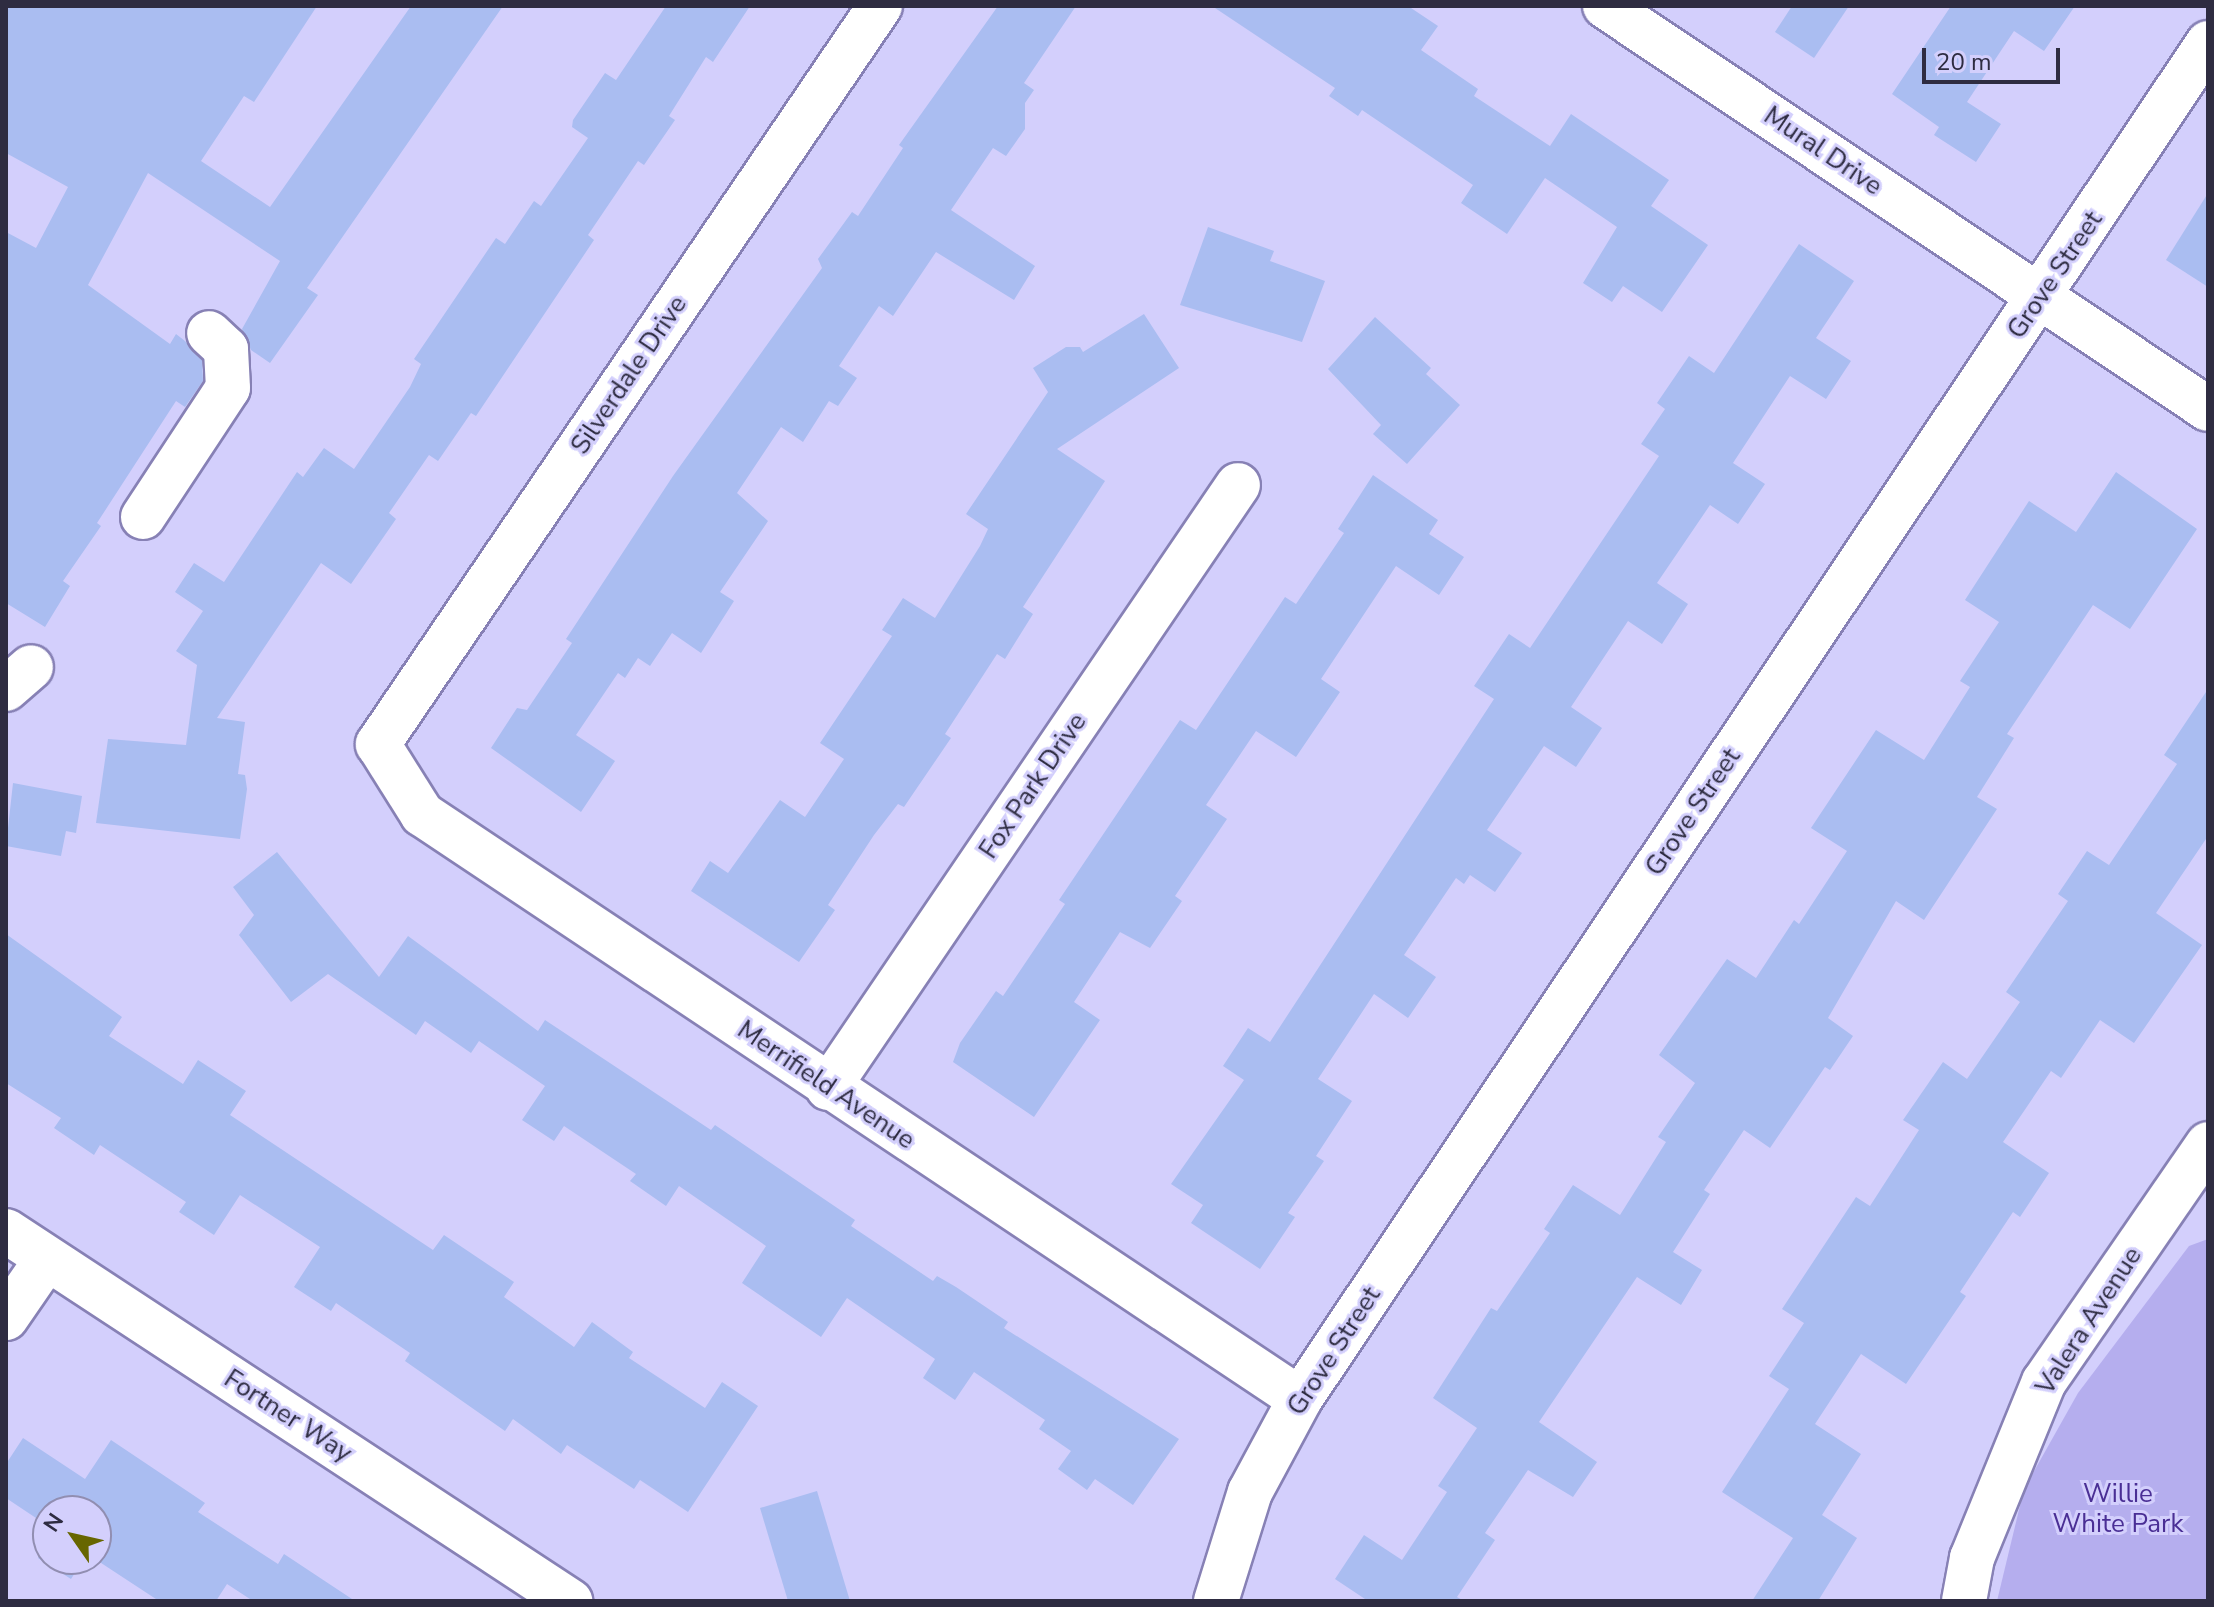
<!DOCTYPE html>
<style>
body{margin:0}
#map{position:relative;width:2214px;height:1607px;overflow:hidden;background:#d3cffc;font-family:"Nunito Sans",sans-serif}
div>[style]{position:absolute}
.green>*{inset:0;background:#b5aeee}
.building>*{inset:0;background:#aabdf1}
.roads{filter:drop-shadow(2px 0 #8781b5) drop-shadow(-2px 0 #8781b5) drop-shadow(0 2px #8781b5) drop-shadow(0 -2px #8781b5)}
.minor>*{height:44px;margin:-22px;padding:0 22px;transform-origin:22px;border-radius:22px;background:#fff}
span{translate:-50% -50%;white-space:nowrap;text-align:center;line-height:1.15;-webkit-text-stroke:6px #d3cffc;paint-order:stroke}
.street-label{font-size:26px;color:#2e2c41}
.park-label{font-size:26px;color:#4a2f95}
.frame{position:absolute;inset:0;border:8px solid #2e2c41;pointer-events:none}
.north{position:absolute;left:32px;top:1495px;width:80px;height:80px;box-sizing:border-box;background:#d3cffc;border:2px solid #918eb1;border-radius:50%;rotate:304deg;font-size:22px;font-weight:700;line-height:32px;text-align:center;color:#2e2c41}
.north::after{content:'';display:block;margin:auto;width:28px;height:36px;background:#676600;clip-path:polygon(50% 0,100% 100%,50% 72%,0 100%)}
.scale{position:absolute;left:1922px;top:48px;width:138px;height:36px;box-sizing:border-box;border:4px solid #2e2c41;border-top:0;padding-left:10px;font-size:24px;line-height:28px;white-space:nowrap;color:#2e2c41;-webkit-text-stroke:6px #d3cffc;paint-order:stroke}
</style>
<div id="map">
<div class="green">
<i style="clip-path:polygon(2208px 1239px,2208px 1601px,1997px 1601px,2024px 1489px,2078px 1393px,2189px 1246px)"></i>
</div>
<div class="building">
<i style="clip-path:polygon(6px 6px,317px 6px,254px 102px,244px 96px,201px 161px,270px 207px,411px 6px,503px 6px,307px 288px,318px 295px,270px 363px,251px 350px,242px 329px,280px 261px,148px 173px,88px 285px,170px 344px,176px 334px,185px 341px,202px 360px,203px 381px,185px 407px,176px 401px,97px 523px,101px 526px,63px 581px,70px 586px,45px 627px,6px 603px,6px 232px,36px 248px,68px 187px,6px 153px)"></i>
<i style="clip-path:polygon(666px 6px,750px 6px,713px 62px,706px 57px,669px 116px,675px 120px,644px 165px,638px 161px,588px 235px,594px 240px,476px 416px,471px 413px,438px 461px,429px 455px,389px 513px,396px 519px,351px 584px,321px 563px,217px 718px,245px 722px,238px 774px,245px 775px,247px 789px,240px 839px,96px 823px,108px 739px,186px 745px,197px 665px,176px 651px,203px 611px,175px 592px,194px 563px,224px 582px,297px 472px,303px 477px,324px 448px,354px 469px,410px 387px,421px 364px,414px 359px,496px 238px,505px 244px,534px 201px,541px 206px,588px 138px,572px 127px,573px 120px,605px 73px,616px 80px)"></i>
<i style="clip-path:polygon(998px 6px,1076px 6px,1024px 83px,1034px 90px,1025px 103px,1025px 129px,1006px 156px,993px 148px,951px 210px,1035px 266px,1014px 300px,936px 252px,893px 316px,879px 306px,839px 366px,857px 378px,838px 406px,829px 401px,803px 442px,781px 427px,737px 493px,768px 521px,720px 592px,734px 601px,701px 653px,672px 633px,650px 666px,638px 658px,625px 678px,618px 673px,576px 735px,615px 761px,581px 812px,491px 748px,517px 708px,527px 710px,572px 643px,566px 639px,673px 476px,822px 268px,818px 259px,852px 212px,858px 216px,903px 148px,899px 145px)"></i>
<i style="clip-path:polygon(1212px 6px,1408px 6px,1438px 26px,1421px 50px,1478px 89px,1474px 96px,1550px 146px,1571px 114px,1669px 180px,1651px 206px,1708px 245px,1662px 312px,1623px 286px,1612px 302px,1583px 283px,1617px 227px,1545px 178px,1507px 234px,1461px 203px,1473px 185px,1362px 110px,1358px 116px,1329px 96px,1335px 88px)"></i>
<i style="clip-path:polygon(1792px 6px,1849px 6px,1814px 58px,1775px 32px)"></i>
<i style="clip-path:polygon(1951px 6px,2075px 6px,2044px 51px,2014px 31px,1967px 102px,2001px 124px,1976px 162px,1934px 135px,1939px 127px,1892px 94px)"></i>
<i style="clip-path:polygon(2208px 193px,2208px 287px,2166px 260px)"></i>
<i style="clip-path:polygon(1208px 227px,1274px 251px,1270px 261px,1325px 281px,1302px 342px,1180px 305px)"></i>
<i style="clip-path:polygon(1799px 244px,1854px 281px,1816px 338px,1851px 361px,1826px 399px,1790px 376px,1733px 463px,1765px 484px,1738px 524px,1710px 505px,1657px 583px,1688px 604px,1662px 644px,1628px 621px,1571px 707px,1602px 728px,1576px 767px,1544px 746px,1487px 830px,1522px 853px,1495px 892px,1470px 875px,1464px 884px,1456px 878px,1404px 955px,1436px 977px,1408px 1018px,1374px 994px,1318px 1079px,1352px 1101px,1316px 1156px,1324px 1161px,1288px 1213px,1295px 1217px,1260px 1269px,1191px 1223px,1203px 1205px,1171px 1184px,1244px 1080px,1223px 1066px,1248px 1028px,1270px 1042px,1494px 699px,1474px 686px,1509px 634px,1530px 648px,1659px 456px,1641px 444px,1665px 409px,1657px 403px,1689px 356px,1714px 373px)"></i>
<i style="clip-path:polygon(1144px 314px,1179px 368px,1057px 449px,1105px 481px,1023px 607px,1033px 614px,1005px 659px,997px 654px,945px 734px,951px 738px,904px 807px,898px 804px,874px 835px,828px 905px,835px 910px,799px 962px,691px 891px,710px 861px,728px 873px,780px 800px,805px 817px,844px 759px,820px 743px,892px 636px,882px 630px,903px 598px,935px 618px,980px 546px,988px 529px,966px 514px,1048px 392px,1033px 368px,1066px 347px,1080px 347px,1083px 352px)"></i>
<i style="clip-path:polygon(1375px 317px,1431px 368px,1426px 374px,1460px 405px,1407px 464px,1373px 434px,1381px 425px,1328px 369px)"></i>
<i style="clip-path:polygon(2116px 472px,2197px 529px,2130px 629px,2093px 605px,2007px 734px,2014px 738px,1977px 797px,1997px 809px,1924px 920px,1896px 901px,1828px 1018px,1853px 1036px,1830px 1070px,1825px 1067px,1770px 1148px,1744px 1130px,1704px 1190px,1710px 1194px,1673px 1252px,1702px 1270px,1681px 1305px,1637px 1277px,1539px 1422px,1597px 1462px,1573px 1497px,1528px 1470px,1485px 1533px,1495px 1540px,1457px 1597px,1464px 1601px,1368px 1601px,1335px 1579px,1364px 1535px,1402px 1560px,1447px 1492px,1438px 1486px,1477px 1428px,1433px 1398px,1491px 1308px,1497px 1311px,1550px 1233px,1544px 1229px,1573px 1185px,1620px 1215px,1666px 1142px,1658px 1137px,1695px 1083px,1659px 1055px,1727px 959px,1756px 978px,1794px 920px,1799px 924px,1847px 851px,1811px 828px,1876px 730px,1924px 760px,1970px 687px,1960px 681px,1999px 622px,1965px 600px,2029px 501px,2076px 532px)"></i>
<i style="clip-path:polygon(1373px 475px,1438px 520px,1429px 534px,1464px 557px,1439px 595px,1396px 566px,1321px 679px,1340px 692px,1296px 757px,1256px 731px,1206px 805px,1227px 819px,1175px 896px,1182px 901px,1150px 948px,1120px 932px,1074px 1002px,1100px 1020px,1034px 1117px,953px 1062px,960px 1043px,996px 991px,1003px 996px,1065px 904px,1059px 900px,1180px 720px,1196px 730px,1285px 597px,1296px 604px,1344px 533px,1338px 529px)"></i>
<i style="clip-path:polygon(2208px 689px,2208px 836px,2156px 913px,2202px 945px,2134px 1043px,2100px 1020px,2061px 1078px,2051px 1071px,2003px 1142px,2049px 1173px,2020px 1217px,2013px 1212px,1960px 1292px,1966px 1296px,1906px 1384px,1861px 1354px,1815px 1424px,1861px 1454px,1822px 1515px,1857px 1538px,1818px 1601px,1752px 1601px,1793px 1538px,1722px 1492px,1789px 1389px,1769px 1376px,1804px 1323px,1782px 1309px,1856px 1197px,1870px 1206px,1919px 1130px,1903px 1120px,1943px 1062px,1967px 1079px,2020px 1002px,2006px 992px,2068px 901px,2058px 894px,2087px 851px,2109px 865px,2177px 764px,2164px 755px)"></i>
<i style="clip-path:polygon(13px 783px,82px 796px,76px 833px,66px 831px,61px 856px,6px 846px)"></i>
<i style="clip-path:polygon(277px 852px,379px 977px,408px 936px,538px 1031px,545px 1020px,711px 1130px,715px 1125px,855px 1220px,851px 1226px,933px 1281px,937px 1276px,956px 1287px,1008px 1322px,1004px 1328px,1179px 1439px,1133px 1505px,1095px 1479px,1087px 1490px,1058px 1469px,1071px 1451px,1039px 1429px,1045px 1420px,974px 1372px,955px 1400px,923px 1378px,935px 1359px,847px 1298px,821px 1337px,742px 1283px,766px 1246px,679px 1186px,666px 1206px,630px 1181px,636px 1174px,564px 1126px,554px 1141px,522px 1120px,545px 1086px,479px 1041px,471px 1053px,425px 1021px,416px 1035px,328px 974px,291px 1002px,239px 935px,254px 915px,233px 887px)"></i>
<i style="clip-path:polygon(6px 934px,122px 1017px,109px 1036px,183px 1084px,198px 1060px,246px 1091px,230px 1115px,433px 1250px,444px 1235px,514px 1282px,504px 1297px,574px 1347px,592px 1322px,633px 1352px,629px 1358px,705px 1408px,722px 1382px,758px 1406px,688px 1512px,640px 1480px,634px 1489px,567px 1445px,561px 1454px,513px 1419px,505px 1431px,405px 1361px,410px 1353px,336px 1303px,331px 1311px,294px 1287px,320px 1247px,240px 1195px,214px 1235px,179px 1212px,186px 1202px,100px 1145px,94px 1155px,54px 1128px,61px 1118px,6px 1083px)"></i>
<i style="clip-path:polygon(23px 1438px,85px 1479px,111px 1440px,205px 1503px,198px 1512px,278px 1564px,284px 1554px,355px 1601px,253px 1601px,227px 1584px,216px 1601px,159px 1601px,95px 1559px,96px 1511px,48px 1511px,48px 1526px,6px 1498px,6px 1464px)"></i>
<i style="clip-path:polygon(817px 1491px,850px 1601px,788px 1601px,760px 1508px)"></i>
<i style="clip-path:polygon(48px 1542px,48px 1559px,84px 1559px,71px 1579px,38px 1558px)"></i>
</div>
<div class="roads">
<div class="minor">
<i style="left:880px;top:6px;width:893px;rotate:124.22deg"></i>
<i style="left:378px;top:744px;width:83px;rotate:57.8deg"></i>
<i style="left:422px;top:814px;width:1055px;rotate:33.68deg"></i>
<i style="left:1605px;top:6px;width:725px;rotate:33.76deg"></i>
<i style="left:143px;top:517px;width:154px;rotate:-56.6deg"></i>
<i style="left:228px;top:388px;width:39px;rotate:-93deg"></i>
<i style="left:226px;top:349px;width:23px;rotate:-137deg"></i>
<i style="left:6px;top:689px;width:33px;rotate:-41deg"></i>
<i style="left:828px;top:1088px;width:729px;rotate:-55.79deg"></i>
<i style="left:6px;top:1231px;width:675px;rotate:33.27deg"></i>
<i style="left:6px;top:1318px;width:70px;rotate:-55.4deg"></i>
<i style="left:1216px;top:1601px;width:114px;rotate:-72.7deg"></i>
<i style="left:1250px;top:1492px;width:106px;rotate:-61.7deg"></i>
<i style="left:1300px;top:1399px;width:1632px;rotate:-56.19deg"></i>
<i style="left:1964px;top:1601px;width:44px;rotate:-79.5deg"></i>
<i style="left:1972px;top:1558px;width:190px;rotate:-67.8deg"></i>
<i style="left:2044px;top:1382px;width:289px;rotate:-55.4deg"></i>
</div>
</div>
<div class="street-label">
<span style="left:1823px;top:151px;rotate:34deg">Mural Drive</span>
<span style="left:2055px;top:275px;rotate:-56deg">Grove Street</span>
<span style="left:629px;top:375px;rotate:-56deg">Silverdale Drive</span>
<span style="left:1033px;top:786px;rotate:-56deg">Fox Park Drive</span>
<span style="left:1693px;top:812px;rotate:-56deg">Grove Street</span>
<span style="left:826px;top:1085px;rotate:34deg">Merrifield Avenue</span>
<span style="left:2089px;top:1321px;rotate:-57deg">Valera Avenue</span>
<span style="left:1334px;top:1351px;rotate:-57deg">Grove Street</span>
<span style="left:288px;top:1416px;rotate:33deg">Fortner Way</span>
</div>
<div class="park-label">
<span style="left:2118px;top:1509px">Willie<br>White Park</span>
</div>
<div class="frame"></div>
<div class="north">N</div>
<div class="scale">20 m</div>
</div>
